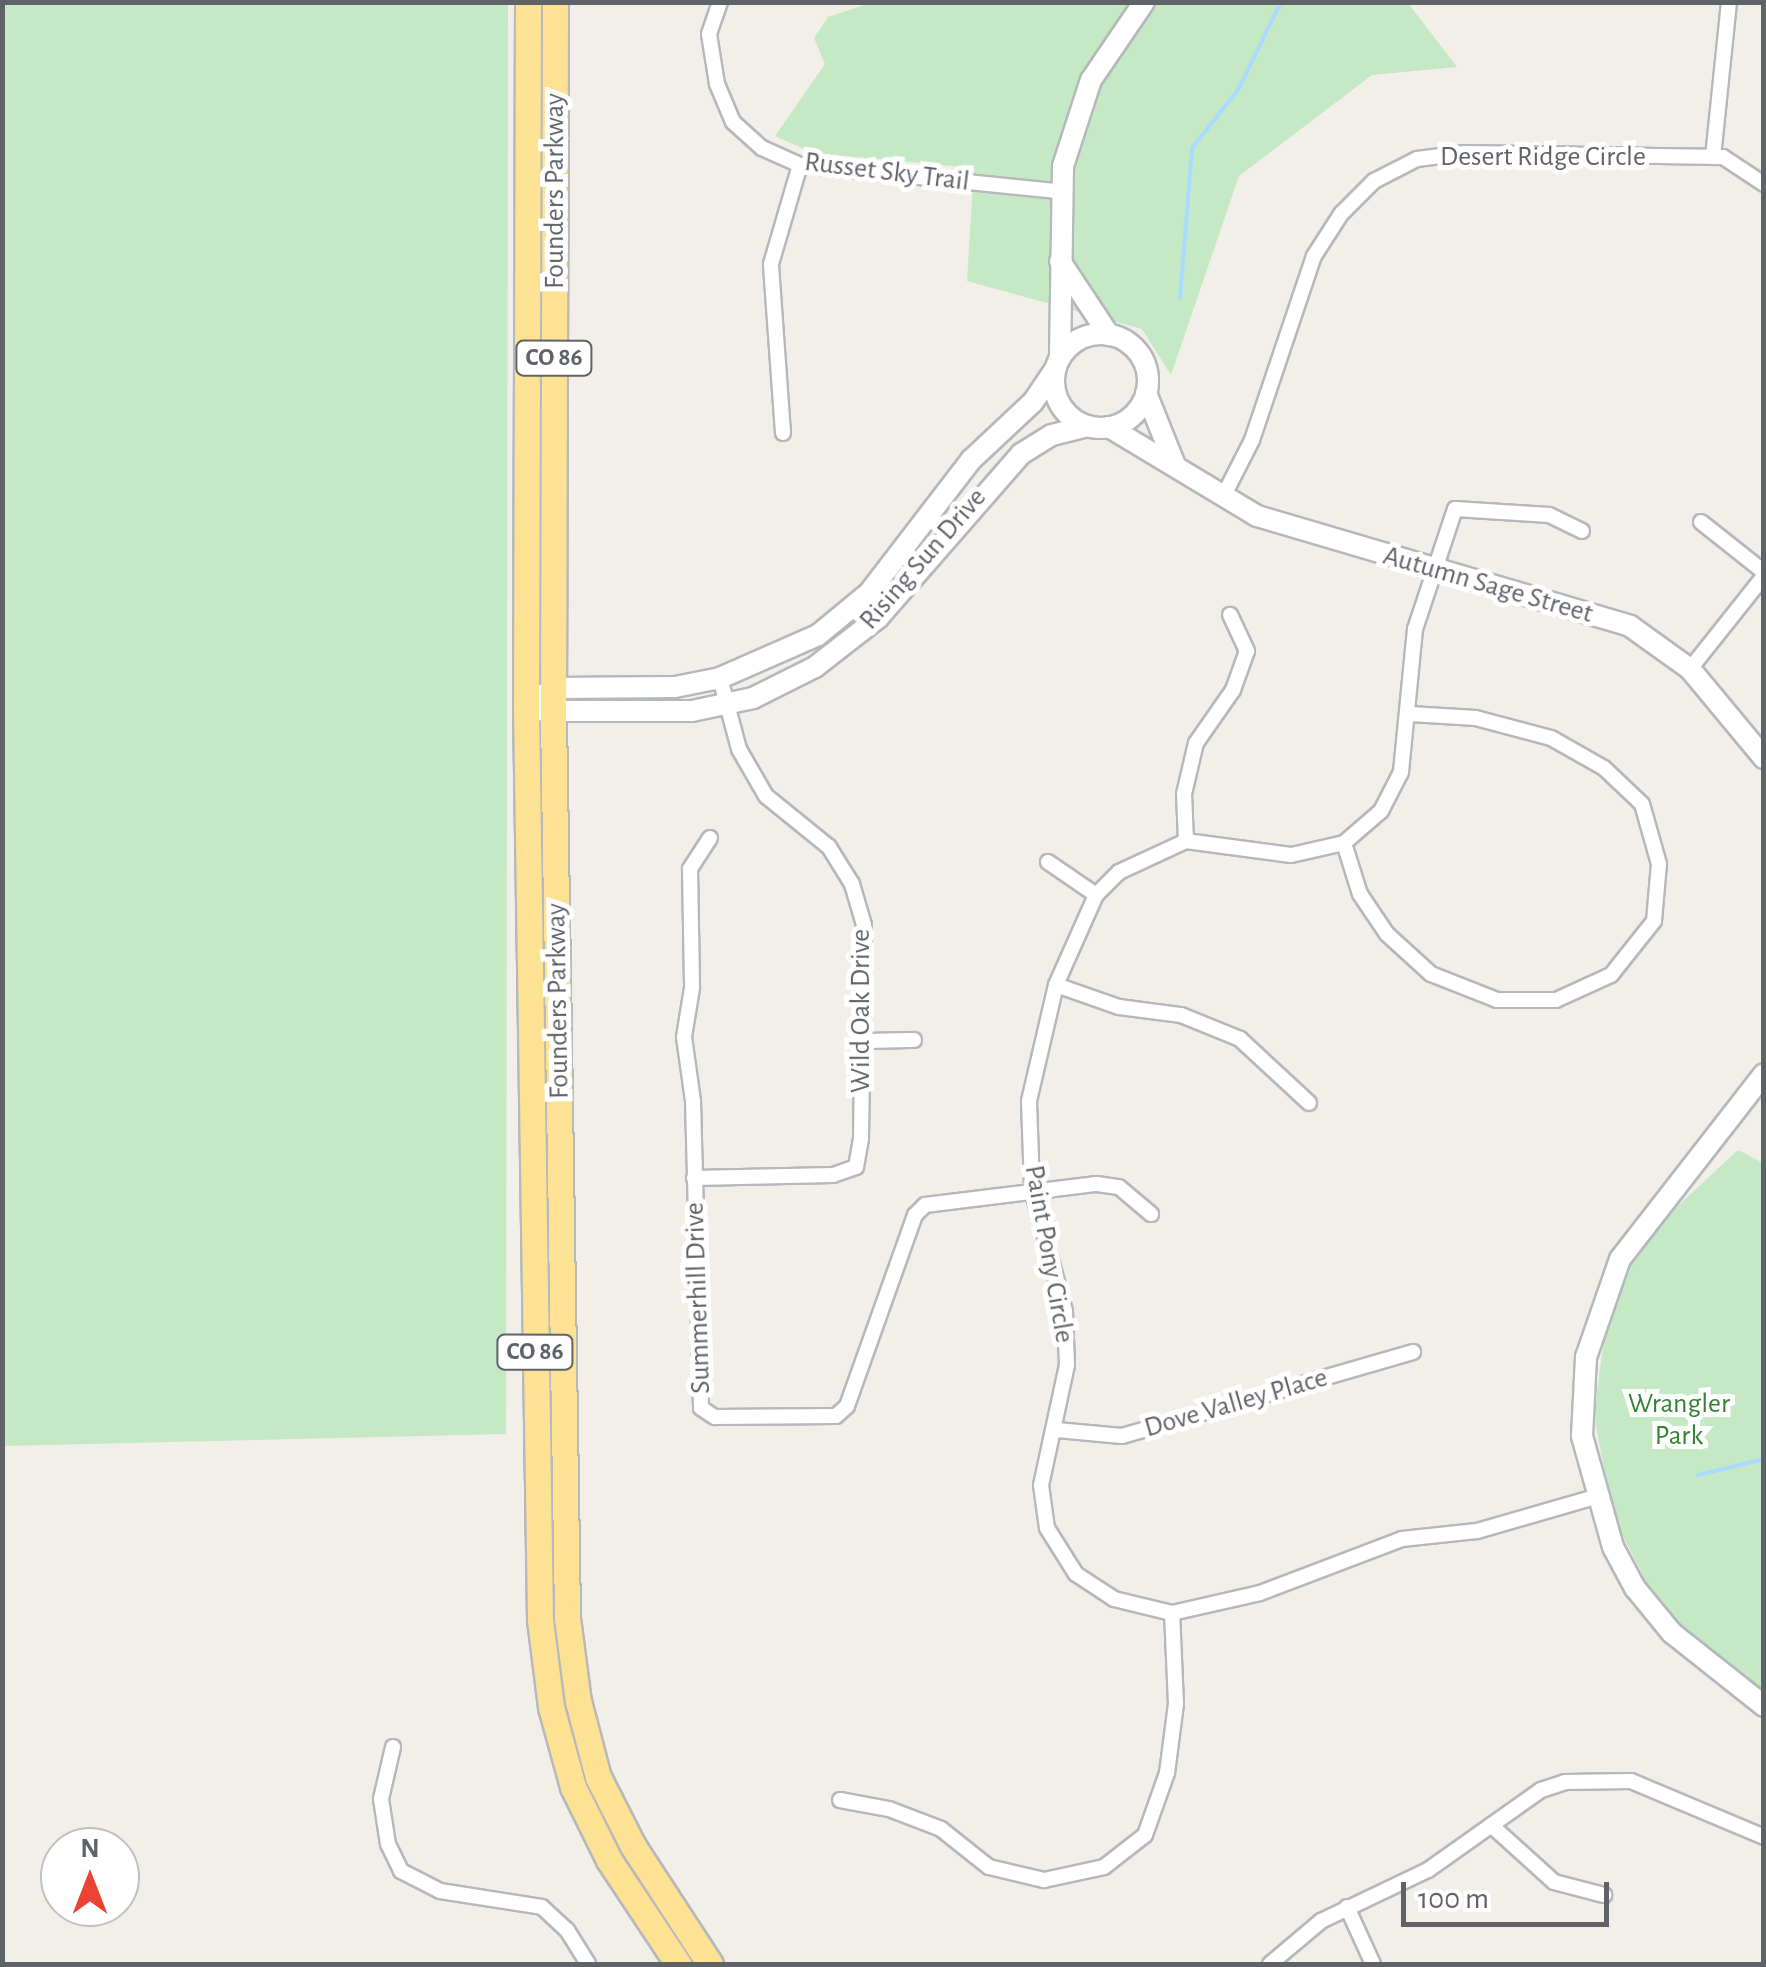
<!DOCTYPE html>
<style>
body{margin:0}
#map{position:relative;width:1766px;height:1967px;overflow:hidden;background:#f1efe8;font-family:"Alegreya Sans",sans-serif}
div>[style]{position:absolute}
.green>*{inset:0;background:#c5e8c5}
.stream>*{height:4px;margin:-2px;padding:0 2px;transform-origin:2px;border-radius:2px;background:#aadaff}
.roads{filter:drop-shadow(2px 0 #b5b8bc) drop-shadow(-2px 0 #b5b8bc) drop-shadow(0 2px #b5b8bc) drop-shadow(0 -2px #b5b8bc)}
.street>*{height:14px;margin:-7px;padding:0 7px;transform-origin:7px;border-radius:7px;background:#fff}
.secondary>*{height:20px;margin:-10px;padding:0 10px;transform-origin:10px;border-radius:10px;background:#fff}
.secondary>.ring{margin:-10px;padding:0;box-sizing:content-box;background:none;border:20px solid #fff;border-radius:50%}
.highway>*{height:25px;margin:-12.5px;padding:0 12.5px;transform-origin:12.5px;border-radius:12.5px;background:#fde293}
span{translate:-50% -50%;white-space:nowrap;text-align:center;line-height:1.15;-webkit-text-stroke:10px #fff;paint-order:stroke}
.shield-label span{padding:2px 8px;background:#fff;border:2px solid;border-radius:8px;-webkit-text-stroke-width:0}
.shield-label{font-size:25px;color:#5f6368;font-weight:700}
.street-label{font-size:28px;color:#5f6368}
.park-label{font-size:28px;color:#348238}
.frame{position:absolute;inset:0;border:5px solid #5f6368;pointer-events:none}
.north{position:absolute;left:40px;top:1827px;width:100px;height:100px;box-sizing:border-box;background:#fff;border:2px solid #bfc1c3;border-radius:50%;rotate:0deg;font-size:28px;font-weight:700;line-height:40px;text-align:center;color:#5f6368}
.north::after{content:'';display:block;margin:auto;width:35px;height:45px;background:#ea4335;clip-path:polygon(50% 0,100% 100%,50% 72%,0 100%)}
.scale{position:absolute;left:1401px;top:1882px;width:208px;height:45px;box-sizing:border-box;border:5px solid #5f6368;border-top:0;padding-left:12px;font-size:30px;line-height:35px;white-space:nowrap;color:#5f6368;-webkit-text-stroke:8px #fff;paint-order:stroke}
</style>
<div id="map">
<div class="green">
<i style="clip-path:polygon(3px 2px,508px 3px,506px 1434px,3px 1446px)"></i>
<i style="clip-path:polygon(870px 3px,1408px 3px,1457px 67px,1372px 75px,1239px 176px,1171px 375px,1142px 329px,967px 281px,974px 168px,813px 153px,775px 136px,825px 64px,814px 38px,828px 17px)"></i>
<i style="clip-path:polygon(1738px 1150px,1763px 1163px,1763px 1691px,1677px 1621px,1647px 1583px,1613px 1517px,1594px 1415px,1606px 1325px,1631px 1266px,1652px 1230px)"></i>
</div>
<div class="stream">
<i style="left:1180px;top:298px;width:150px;rotate:-85.4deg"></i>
<i style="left:1192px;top:148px;width:74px;rotate:-51.6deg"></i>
<i style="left:1238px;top:90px;width:98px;rotate:-64deg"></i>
<i style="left:1698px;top:1475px;width:68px;rotate:-13.6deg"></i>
</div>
<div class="roads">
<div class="street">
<i style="left:720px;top:2px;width:34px;rotate:109deg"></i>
<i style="left:709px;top:34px;width:51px;rotate:80.9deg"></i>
<i style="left:717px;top:84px;width:41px;rotate:67.2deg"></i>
<i style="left:733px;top:122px;width:39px;rotate:42deg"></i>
<i style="left:762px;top:148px;width:42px;rotate:24.1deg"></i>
<i style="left:800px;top:165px;width:259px;rotate:5.8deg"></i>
<i style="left:1713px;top:157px;width:156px;rotate:-84.1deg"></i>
<i style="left:783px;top:433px;width:169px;rotate:-94.1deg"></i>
<i style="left:771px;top:264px;width:103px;rotate:-73.7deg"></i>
<i style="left:1223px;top:497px;width:64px;rotate:-63deg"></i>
<i style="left:1252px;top:440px;width:194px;rotate:-71.4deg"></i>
<i style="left:1314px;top:256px;width:50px;rotate:-57.3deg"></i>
<i style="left:1341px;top:214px;width:47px;rotate:-45deg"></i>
<i style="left:1374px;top:181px;width:48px;rotate:-27.1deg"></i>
<i style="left:1417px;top:159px;width:48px;rotate:-7.1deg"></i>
<i style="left:1465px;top:153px;width:258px;rotate:0.9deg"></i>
<i style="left:1723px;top:157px;width:49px;rotate:33.4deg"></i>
<i style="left:1701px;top:522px;width:80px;rotate:38.4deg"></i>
<i style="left:1582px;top:531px;width:37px;rotate:-154deg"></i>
<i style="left:1549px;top:515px;width:94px;rotate:-176.3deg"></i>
<i style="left:1455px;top:509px;width:126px;rotate:108.4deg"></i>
<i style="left:1415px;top:629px;width:144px;rotate:95.6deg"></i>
<i style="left:1401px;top:772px;width:44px;rotate:117.1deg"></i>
<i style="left:1381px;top:811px;width:49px;rotate:139.1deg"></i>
<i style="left:1344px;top:843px;width:54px;rotate:167.2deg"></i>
<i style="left:1291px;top:855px;width:106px;rotate:-172.4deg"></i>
<i style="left:1186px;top:841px;width:74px;rotate:155.2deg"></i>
<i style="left:1119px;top:872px;width:33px;rotate:135deg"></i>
<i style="left:1096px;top:895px;width:98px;rotate:114deg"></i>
<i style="left:1056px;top:985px;width:119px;rotate:103.1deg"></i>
<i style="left:1029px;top:1101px;width:88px;rotate:88deg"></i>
<i style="left:1032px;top:1189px;width:126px;rotate:74.9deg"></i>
<i style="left:1065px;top:1311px;width:54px;rotate:87.9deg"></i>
<i style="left:1067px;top:1365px;width:123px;rotate:102.2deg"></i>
<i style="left:1041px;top:1485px;width:43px;rotate:82.1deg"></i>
<i style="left:1047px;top:1528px;width:54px;rotate:57.8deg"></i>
<i style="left:1076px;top:1574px;width:45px;rotate:33.3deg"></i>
<i style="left:1114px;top:1599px;width:60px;rotate:13.6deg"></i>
<i style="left:1172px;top:1613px;width:90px;rotate:-12.8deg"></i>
<i style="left:1260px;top:1593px;width:152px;rotate:-20.8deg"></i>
<i style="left:1402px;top:1539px;width:75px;rotate:-6.1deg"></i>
<i style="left:1477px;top:1531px;width:123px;rotate:-16.1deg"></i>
<i style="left:1690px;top:669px;width:119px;rotate:-51.5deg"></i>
<i style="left:710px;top:838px;width:37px;rotate:123deg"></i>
<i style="left:690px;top:869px;width:119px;rotate:89deg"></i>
<i style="left:692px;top:988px;width:50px;rotate:99.3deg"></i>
<i style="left:684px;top:1037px;width:65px;rotate:82deg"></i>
<i style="left:693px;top:1101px;width:307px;rotate:88.5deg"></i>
<i style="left:701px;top:1408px;width:17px;rotate:33deg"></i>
<i style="left:715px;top:1417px;width:121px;rotate:-0.5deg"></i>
<i style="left:836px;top:1416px;width:15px;rotate:-42deg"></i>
<i style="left:847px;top:1406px;width:203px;rotate:-70.4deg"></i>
<i style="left:915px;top:1215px;width:14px;rotate:-45deg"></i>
<i style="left:925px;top:1205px;width:173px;rotate:-7deg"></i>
<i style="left:1097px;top:1184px;width:22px;rotate:8deg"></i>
<i style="left:1119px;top:1187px;width:42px;rotate:40.2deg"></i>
<i style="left:1186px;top:841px;width:47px;rotate:-92.4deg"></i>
<i style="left:1184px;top:794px;width:52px;rotate:-76.8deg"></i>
<i style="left:1196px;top:743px;width:65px;rotate:-55.1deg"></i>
<i style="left:1233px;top:690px;width:41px;rotate:-70.3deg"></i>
<i style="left:1247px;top:651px;width:40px;rotate:-115deg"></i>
<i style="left:1344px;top:843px;width:53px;rotate:72.6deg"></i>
<i style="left:1360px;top:894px;width:48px;rotate:56deg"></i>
<i style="left:1387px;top:934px;width:59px;rotate:42.3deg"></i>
<i style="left:1431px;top:974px;width:71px;rotate:21.5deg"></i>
<i style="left:1497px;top:1000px;width:59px"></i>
<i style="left:1556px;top:1000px;width:60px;rotate:-24.4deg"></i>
<i style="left:1611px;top:975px;width:69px;rotate:-51.5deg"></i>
<i style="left:1654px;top:921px;width:57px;rotate:-85deg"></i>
<i style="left:1659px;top:864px;width:62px;rotate:-105.8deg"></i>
<i style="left:1642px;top:804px;width:52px;rotate:-136.5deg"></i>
<i style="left:1604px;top:768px;width:61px;rotate:-150.5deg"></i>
<i style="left:1551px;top:738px;width:78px;rotate:-165.1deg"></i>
<i style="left:1476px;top:718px;width:66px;rotate:-176.5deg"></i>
<i style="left:1048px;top:862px;width:58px;rotate:34.5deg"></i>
<i style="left:1056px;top:985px;width:67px;rotate:19.2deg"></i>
<i style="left:1119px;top:1007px;width:63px;rotate:7.4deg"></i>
<i style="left:1181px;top:1015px;width:64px;rotate:22.1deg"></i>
<i style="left:1240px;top:1039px;width:94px;rotate:42.8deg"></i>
<i style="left:862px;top:1041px;width:52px;rotate:-1.1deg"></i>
<i style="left:694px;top:1178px;width:139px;rotate:-1.2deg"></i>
<i style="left:833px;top:1175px;width:24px;rotate:-19deg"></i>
<i style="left:856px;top:1167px;width:29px;rotate:-80deg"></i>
<i style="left:861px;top:1138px;width:213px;rotate:-89.2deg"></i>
<i style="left:864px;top:925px;width:43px;rotate:-106.3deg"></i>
<i style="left:852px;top:884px;width:44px;rotate:-121.9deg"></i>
<i style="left:829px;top:847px;width:81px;rotate:-141deg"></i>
<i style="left:766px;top:796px;width:54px;rotate:-119.9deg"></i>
<i style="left:739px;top:749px;width:73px;rotate:-105deg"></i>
<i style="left:1057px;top:1430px;width:65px;rotate:5.3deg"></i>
<i style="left:1122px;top:1436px;width:303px;rotate:-16.1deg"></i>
<i style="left:393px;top:1747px;width:53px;rotate:103deg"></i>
<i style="left:381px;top:1799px;width:46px;rotate:81.2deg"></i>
<i style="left:388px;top:1844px;width:30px;rotate:64deg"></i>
<i style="left:401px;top:1871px;width:44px;rotate:27.1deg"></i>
<i style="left:440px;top:1891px;width:103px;rotate:8.9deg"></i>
<i style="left:542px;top:1907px;width:34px;rotate:43deg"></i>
<i style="left:567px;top:1930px;width:40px;rotate:58deg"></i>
<i style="left:840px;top:1800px;width:50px;rotate:10.4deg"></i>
<i style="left:889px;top:1809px;width:56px;rotate:21deg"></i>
<i style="left:941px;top:1829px;width:61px;rotate:38.4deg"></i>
<i style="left:989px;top:1867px;width:57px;rotate:13.3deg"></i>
<i style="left:1044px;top:1880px;width:61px;rotate:-12.2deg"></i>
<i style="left:1104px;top:1867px;width:52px;rotate:-38deg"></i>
<i style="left:1145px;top:1835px;width:66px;rotate:-70.5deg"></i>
<i style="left:1167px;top:1773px;width:70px;rotate:-82.6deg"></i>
<i style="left:1176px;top:1704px;width:91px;rotate:-92.5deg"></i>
<i style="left:1491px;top:1825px;width:85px;rotate:42.1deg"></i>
<i style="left:1554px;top:1882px;width:52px;rotate:14.6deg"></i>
<i style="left:1347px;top:1907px;width:63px;rotate:65.5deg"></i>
<i style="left:1270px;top:1964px;width:67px;rotate:-40.1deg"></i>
<i style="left:1321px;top:1921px;width:119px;rotate:-25.5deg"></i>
<i style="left:1428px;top:1870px;width:138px;rotate:-35.3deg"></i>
<i style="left:1541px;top:1790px;width:25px;rotate:-18deg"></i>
<i style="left:1565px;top:1782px;width:66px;rotate:-0.9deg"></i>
<i style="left:1631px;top:1781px;width:144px;rotate:22.8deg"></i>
</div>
<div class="secondary">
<i style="left:1060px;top:261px;width:89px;rotate:56.5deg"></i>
<i class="ring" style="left:1054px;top:334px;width:74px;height:74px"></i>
<i style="left:1060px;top:357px;width:191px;rotate:-89.1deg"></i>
<i style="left:1063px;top:166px;width:90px;rotate:-72deg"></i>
<i style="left:1091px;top:80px;width:94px;rotate:-55.8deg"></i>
<i style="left:1146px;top:393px;width:78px;rotate:68.1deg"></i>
<i style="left:1109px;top:427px;width:173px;rotate:31deg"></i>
<i style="left:1257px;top:516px;width:389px;rotate:16.4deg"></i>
<i style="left:1630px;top:626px;width:74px;rotate:35.6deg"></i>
<i style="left:1690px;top:669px;width:116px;rotate:50.3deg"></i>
<i style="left:526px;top:707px;width:33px;rotate:-35deg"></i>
<i style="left:553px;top:688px;width:122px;rotate:-0.5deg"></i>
<i style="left:675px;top:687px;width:46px;rotate:-11.3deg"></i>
<i style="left:720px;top:678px;width:107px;rotate:-23.7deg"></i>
<i style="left:818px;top:635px;width:66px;rotate:-39.5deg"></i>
<i style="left:869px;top:593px;width:168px;rotate:-52.5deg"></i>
<i style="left:971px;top:460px;width:85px;rotate:-43.1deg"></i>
<i style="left:1033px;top:402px;width:40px;rotate:-56deg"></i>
<i style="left:543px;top:711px;width:149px"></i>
<i style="left:692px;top:711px;width:62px;rotate:-12deg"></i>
<i style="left:753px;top:698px;width:69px;rotate:-26.6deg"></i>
<i style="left:815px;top:667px;width:80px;rotate:-37.9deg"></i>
<i style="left:878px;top:618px;width:218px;rotate:-48.9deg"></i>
<i style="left:1021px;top:454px;width:36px;rotate:-32deg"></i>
<i style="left:1052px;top:435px;width:37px;rotate:-14deg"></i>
<i style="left:1764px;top:1074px;width:234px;rotate:127.9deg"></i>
<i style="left:1620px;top:1259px;width:104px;rotate:109.1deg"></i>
<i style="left:1586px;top:1357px;width:79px;rotate:92.9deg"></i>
<i style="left:1582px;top:1436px;width:115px;rotate:74.4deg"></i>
<i style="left:1613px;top:1547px;width:47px;rotate:61.8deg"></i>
<i style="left:1635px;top:1588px;width:58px;rotate:50.6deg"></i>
<i style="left:1672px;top:1633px;width:117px;rotate:38.4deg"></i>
</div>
<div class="highway">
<i style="left:528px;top:2px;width:705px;rotate:90.16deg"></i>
<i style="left:526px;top:707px;width:913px;rotate:89.12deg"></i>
<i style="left:540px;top:1620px;width:88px;rotate:82.8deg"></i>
<i style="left:551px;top:1707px;width:83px;rotate:74.6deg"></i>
<i style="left:573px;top:1787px;width:81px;rotate:63.7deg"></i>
<i style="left:609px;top:1860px;width:125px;rotate:56.4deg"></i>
<i style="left:555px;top:2px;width:712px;rotate:90.16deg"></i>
<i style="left:553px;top:714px;width:904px;rotate:89.11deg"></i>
<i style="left:567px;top:1618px;width:84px;rotate:82.5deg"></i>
<i style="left:578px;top:1701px;width:79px;rotate:75.3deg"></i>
<i style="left:598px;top:1777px;width:77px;rotate:63.1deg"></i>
<i style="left:633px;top:1846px;width:141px;rotate:56.9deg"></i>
</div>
</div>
<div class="shield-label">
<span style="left:554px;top:358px">CO 86</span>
<span style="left:535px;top:1352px">CO 86</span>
</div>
<div class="street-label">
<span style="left:1543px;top:157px">Desert Ridge Circle</span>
<span style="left:887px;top:172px;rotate:7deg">Russet Sky Trail</span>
<span style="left:555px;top:191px;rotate:-90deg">Founders Parkway</span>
<span style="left:923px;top:559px;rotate:-49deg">Rising Sun Drive</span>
<span style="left:1488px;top:585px;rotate:16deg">Autumn Sage Street</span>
<span style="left:558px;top:1001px;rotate:-91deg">Founders Parkway</span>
<span style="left:861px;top:1011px;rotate:-90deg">Wild Oak Drive</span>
<span style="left:1049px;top:1254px;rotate:80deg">Paint Pony Circle</span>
<span style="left:698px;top:1298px;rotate:-92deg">Summerhill Drive</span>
<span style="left:1236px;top:1403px;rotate:-16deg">Dove Valley Place</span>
</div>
<div class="park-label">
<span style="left:1679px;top:1420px">Wrangler<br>Park</span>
</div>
<div class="frame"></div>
<div class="north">N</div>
<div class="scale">100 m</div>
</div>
